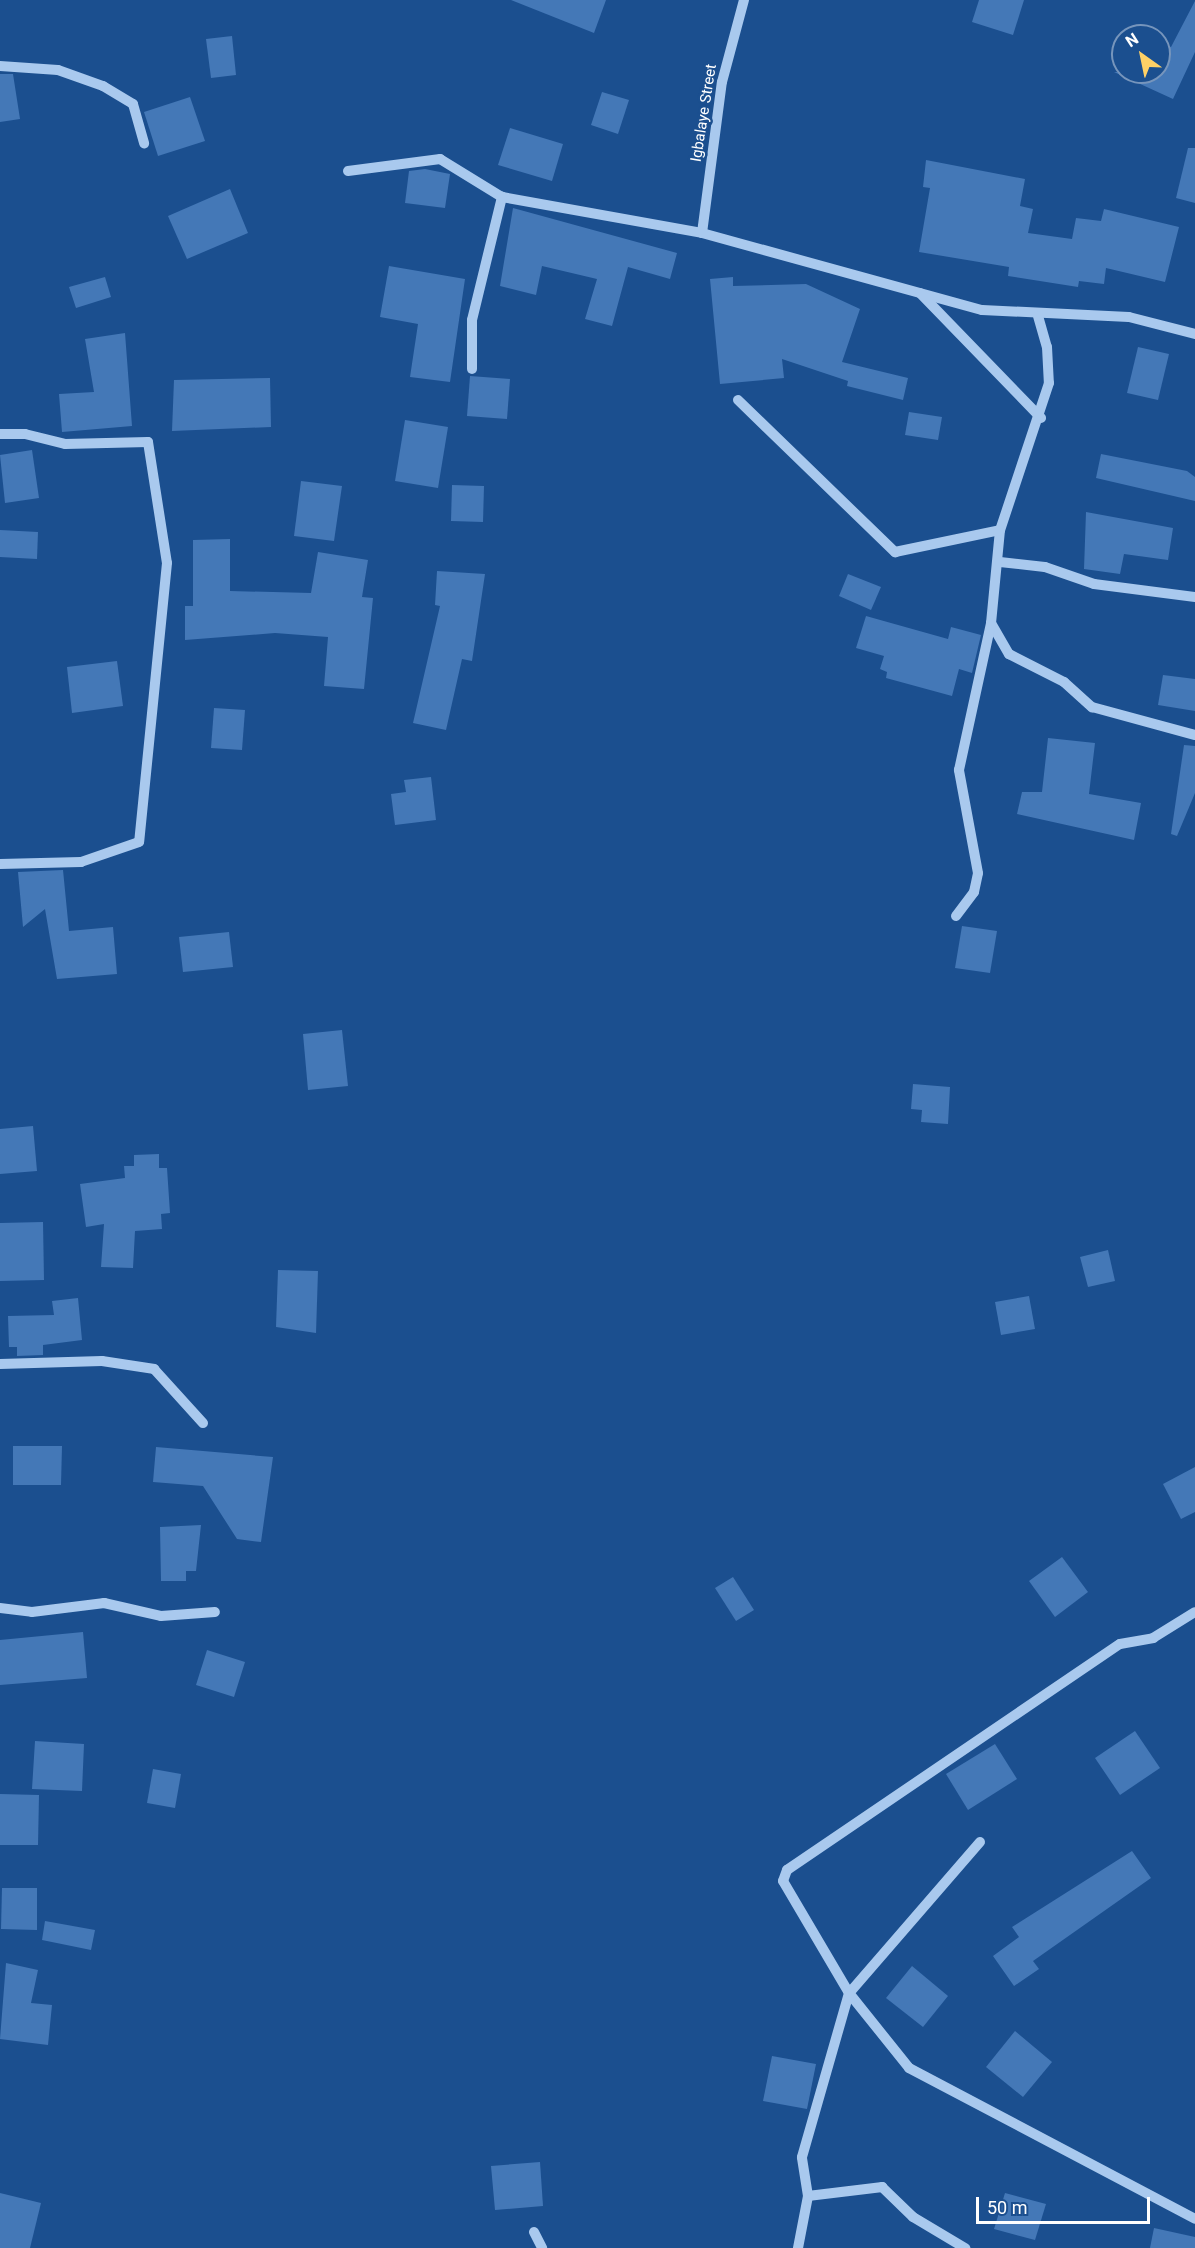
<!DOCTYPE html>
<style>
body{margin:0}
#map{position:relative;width:1195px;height:2248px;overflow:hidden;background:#1b4f8f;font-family:Roboto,sans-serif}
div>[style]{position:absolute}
.building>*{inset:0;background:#4478b7}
.minor>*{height:10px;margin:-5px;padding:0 5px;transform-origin:5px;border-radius:5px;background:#a9c9ee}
span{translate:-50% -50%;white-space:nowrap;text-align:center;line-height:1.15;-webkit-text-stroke:5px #1b4f8f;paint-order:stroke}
.street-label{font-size:15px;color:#fff}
.north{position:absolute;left:1111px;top:24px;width:60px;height:60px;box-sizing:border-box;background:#1b4f8f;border:2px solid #7695bc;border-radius:50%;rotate:327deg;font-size:16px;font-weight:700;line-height:24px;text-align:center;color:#fff}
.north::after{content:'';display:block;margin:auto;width:21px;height:27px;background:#ffd166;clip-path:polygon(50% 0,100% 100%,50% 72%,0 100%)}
.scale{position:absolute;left:976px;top:2197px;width:174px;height:27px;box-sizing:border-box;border:3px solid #fff;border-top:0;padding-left:8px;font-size:18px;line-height:21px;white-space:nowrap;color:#fff;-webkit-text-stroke:4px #1b4f8f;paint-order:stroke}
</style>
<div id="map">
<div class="building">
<i style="clip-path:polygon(511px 0,606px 0,594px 33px)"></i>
<i style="clip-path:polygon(979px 0,1024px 0,1013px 35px,972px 22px)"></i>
<i style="clip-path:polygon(1195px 1px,1195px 52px,1173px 99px,1114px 72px,1159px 72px,1159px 41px,1171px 47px)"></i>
<i style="clip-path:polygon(232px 36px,236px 75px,211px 78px,206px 39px)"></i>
<i style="clip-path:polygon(0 74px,13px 74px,20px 119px,0 122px)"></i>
<i style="clip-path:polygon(602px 92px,629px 100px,618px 134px,591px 125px)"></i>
<i style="clip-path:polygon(190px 97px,205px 141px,158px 156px,144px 112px)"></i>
<i style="clip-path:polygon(510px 128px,563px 144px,552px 181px,498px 165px)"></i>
<i style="clip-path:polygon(1188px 148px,1195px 148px,1195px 203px,1176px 198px)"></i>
<i style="clip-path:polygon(926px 160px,1025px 179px,1020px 206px,1033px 209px,1028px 233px,1072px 239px,1076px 218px,1101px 221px,1104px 209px,1179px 227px,1165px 282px,1106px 268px,1104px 284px,1079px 281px,1078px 287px,1008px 276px,1009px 267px,919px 252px,930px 188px,923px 187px)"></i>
<i style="clip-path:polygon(425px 169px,450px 174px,445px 208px,405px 203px,409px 171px)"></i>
<i style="clip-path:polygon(230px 189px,248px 233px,187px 259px,168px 216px)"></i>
<i style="clip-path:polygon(513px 208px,677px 253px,670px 279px,628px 267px,612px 326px,585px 319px,597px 279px,542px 266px,536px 295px,500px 286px)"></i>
<i style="clip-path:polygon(389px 266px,465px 279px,450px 382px,410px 377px,418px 324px,380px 317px)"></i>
<i style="clip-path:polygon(105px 277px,111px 297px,76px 308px,69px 287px)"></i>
<i style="clip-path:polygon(733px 277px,733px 286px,806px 284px,860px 309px,842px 362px,908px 378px,903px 400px,847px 386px,848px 381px,782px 359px,784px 378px,720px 384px,710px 279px)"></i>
<i style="clip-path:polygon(125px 333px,132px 426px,62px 432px,59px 394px,94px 392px,85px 339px)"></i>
<i style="clip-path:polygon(1138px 347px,1169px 354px,1158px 400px,1127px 393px)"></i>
<i style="clip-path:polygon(470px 376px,510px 379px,507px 419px,467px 416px)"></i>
<i style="clip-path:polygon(270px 378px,271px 427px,172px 431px,174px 380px)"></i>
<i style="clip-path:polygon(909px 412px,942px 417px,938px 440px,905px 435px)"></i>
<i style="clip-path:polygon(405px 420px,448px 427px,438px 488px,395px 481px)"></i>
<i style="clip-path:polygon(32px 450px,39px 498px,5px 503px,0 455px)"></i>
<i style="clip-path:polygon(1101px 454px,1187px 471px,1195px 477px,1195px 501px,1096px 478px)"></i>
<i style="clip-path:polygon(301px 481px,342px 486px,334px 541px,294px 536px)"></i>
<i style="clip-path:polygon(452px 485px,484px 486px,483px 522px,451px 521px)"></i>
<i style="clip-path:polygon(1086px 512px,1173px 528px,1168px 560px,1124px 554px,1120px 574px,1084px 569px)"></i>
<i style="clip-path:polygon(0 530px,38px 532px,37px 559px,0 557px)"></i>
<i style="clip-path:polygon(230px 539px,230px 591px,311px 593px,318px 552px,368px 560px,362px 597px,373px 598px,364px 689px,324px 686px,328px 637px,275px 633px,185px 640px,185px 606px,193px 606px,193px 540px)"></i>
<i style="clip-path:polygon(437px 571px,485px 574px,472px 661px,462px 659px,446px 730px,413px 723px,440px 606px,435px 605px)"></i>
<i style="clip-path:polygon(848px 574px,881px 587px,871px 610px,839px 596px)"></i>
<i style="clip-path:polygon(866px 616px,948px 639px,951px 627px,981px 635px,972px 673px,959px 669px,952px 696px,886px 678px,887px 672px,880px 669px,884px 656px,856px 648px)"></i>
<i style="clip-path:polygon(117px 661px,123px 706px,72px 713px,67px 667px)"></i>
<i style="clip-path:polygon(1163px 675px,1195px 679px,1195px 711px,1158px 705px)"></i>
<i style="clip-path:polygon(214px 708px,245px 710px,242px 750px,211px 748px)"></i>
<i style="clip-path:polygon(1048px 738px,1095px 743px,1089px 794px,1141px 803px,1134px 840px,1017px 814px,1022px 792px,1042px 792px)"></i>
<i style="clip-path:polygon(1184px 745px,1195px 746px,1195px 793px,1177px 836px,1171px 834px)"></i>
<i style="clip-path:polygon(431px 777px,436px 820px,395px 825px,391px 794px,406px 792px,404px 780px)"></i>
<i style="clip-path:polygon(63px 870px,69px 931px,113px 927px,117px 974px,57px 979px,45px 909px,23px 927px,18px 872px)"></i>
<i style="clip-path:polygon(962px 926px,997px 931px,990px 973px,955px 968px)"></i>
<i style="clip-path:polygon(229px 932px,233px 967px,183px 972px,179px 937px)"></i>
<i style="clip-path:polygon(342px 1030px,348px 1086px,308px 1090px,303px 1034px)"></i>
<i style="clip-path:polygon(913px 1084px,950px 1087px,948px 1124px,921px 1122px,922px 1110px,911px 1109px)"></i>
<i style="clip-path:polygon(33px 1126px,37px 1171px,0 1174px,0 1129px)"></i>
<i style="clip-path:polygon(159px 1154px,159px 1168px,167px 1168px,170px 1213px,161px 1214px,162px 1229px,135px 1231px,133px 1268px,101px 1267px,104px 1224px,86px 1227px,80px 1184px,125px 1178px,124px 1166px,134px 1166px,134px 1155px)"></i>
<i style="clip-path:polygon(43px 1222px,44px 1280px,0 1281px,0 1223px)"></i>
<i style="clip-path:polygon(1108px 1250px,1115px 1281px,1088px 1287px,1080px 1257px)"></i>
<i style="clip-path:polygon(278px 1270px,318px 1271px,316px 1333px,276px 1327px)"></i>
<i style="clip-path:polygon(1029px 1296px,1035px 1329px,1001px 1335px,995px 1302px)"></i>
<i style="clip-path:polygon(78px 1298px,82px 1340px,43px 1345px,43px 1355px,17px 1356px,17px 1347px,9px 1347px,8px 1316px,54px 1315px,52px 1301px)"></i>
<i style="clip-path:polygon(13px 1446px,62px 1446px,61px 1485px,13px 1485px)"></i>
<i style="clip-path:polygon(156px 1447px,273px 1457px,261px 1542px,237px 1539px,203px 1486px,153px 1482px)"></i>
<i style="clip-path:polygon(1195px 1467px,1195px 1512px,1181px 1519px,1163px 1484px)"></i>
<i style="clip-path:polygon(201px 1525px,196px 1571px,186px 1571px,186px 1581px,161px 1581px,160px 1527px)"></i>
<i style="clip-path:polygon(1062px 1557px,1088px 1592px,1055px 1617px,1029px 1581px)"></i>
<i style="clip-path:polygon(733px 1577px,754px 1610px,736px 1621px,715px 1588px)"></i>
<i style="clip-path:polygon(83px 1632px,87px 1678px,0 1685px,0 1640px)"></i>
<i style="clip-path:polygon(207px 1650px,245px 1662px,234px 1697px,196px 1685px)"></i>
<i style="clip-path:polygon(1135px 1731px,1160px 1768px,1120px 1795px,1095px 1758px)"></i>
<i style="clip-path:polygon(35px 1741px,84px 1744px,82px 1791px,32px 1789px)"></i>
<i style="clip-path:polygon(995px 1744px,1017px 1779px,968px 1810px,946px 1774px)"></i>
<i style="clip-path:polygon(153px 1769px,181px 1774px,175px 1808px,147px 1803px)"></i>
<i style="clip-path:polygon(0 1794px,39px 1795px,38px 1845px,0 1845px)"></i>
<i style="clip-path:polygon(1132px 1851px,1151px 1878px,1033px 1961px,1039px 1969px,1014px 1986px,993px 1956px,1019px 1937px,1012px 1927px)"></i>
<i style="clip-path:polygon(2px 1888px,37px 1888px,37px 1930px,1px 1929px)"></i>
<i style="clip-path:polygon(45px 1921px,95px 1930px,91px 1950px,42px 1940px)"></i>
<i style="clip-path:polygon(6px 1963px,38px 1970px,31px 2003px,52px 2005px,48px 2045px,0 2039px)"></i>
<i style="clip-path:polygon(912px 1966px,948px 1996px,923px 2027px,886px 1998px)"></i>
<i style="clip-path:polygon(1015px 2031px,1052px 2062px,1023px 2097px,986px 2067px)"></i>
<i style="clip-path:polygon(772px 2056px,816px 2064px,807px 2109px,763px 2101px)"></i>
<i style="clip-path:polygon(540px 2162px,543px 2206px,495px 2210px,491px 2166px)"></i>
<i style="clip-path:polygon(0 2193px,41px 2203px,30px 2248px,0 2248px)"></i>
<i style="clip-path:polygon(1005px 2193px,1046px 2204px,1035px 2240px,994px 2229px)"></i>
<i style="clip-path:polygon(1154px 2228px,1195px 2237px,1195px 2248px,1150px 2248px)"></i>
</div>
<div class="minor">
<i style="left:0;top:66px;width:58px;rotate:3.9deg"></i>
<i style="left:58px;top:70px;width:48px;rotate:19.6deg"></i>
<i style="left:103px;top:86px;width:35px;rotate:31deg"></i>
<i style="left:133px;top:104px;width:41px;rotate:74.2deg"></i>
<i style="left:348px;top:171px;width:93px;rotate:-7.4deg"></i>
<i style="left:440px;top:159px;width:73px;rotate:31.5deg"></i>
<i style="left:502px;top:197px;width:203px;rotate:10.2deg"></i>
<i style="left:702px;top:233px;width:290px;rotate:15.4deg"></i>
<i style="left:982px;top:310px;width:147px;rotate:2.7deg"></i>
<i style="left:1129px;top:317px;width:68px;rotate:14.4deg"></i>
<i style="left:702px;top:233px;width:152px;rotate:-82.5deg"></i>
<i style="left:722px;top:82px;width:85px;rotate:-75deg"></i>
<i style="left:920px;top:293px;width:174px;rotate:45.9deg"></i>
<i style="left:1038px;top:316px;width:32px;rotate:74deg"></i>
<i style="left:1047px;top:347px;width:36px;rotate:87deg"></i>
<i style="left:1049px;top:383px;width:155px;rotate:108.4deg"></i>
<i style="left:1000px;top:530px;width:93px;rotate:95.5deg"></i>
<i style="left:991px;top:623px;width:36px;rotate:60deg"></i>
<i style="left:1009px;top:654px;width:62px;rotate:27deg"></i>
<i style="left:1064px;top:682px;width:38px;rotate:42deg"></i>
<i style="left:1092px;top:707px;width:107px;rotate:15.2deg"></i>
<i style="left:472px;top:369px;width:49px;rotate:-90deg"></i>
<i style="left:472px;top:320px;width:127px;rotate:-76.3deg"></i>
<i style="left:738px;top:400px;width:219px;rotate:44.1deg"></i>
<i style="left:895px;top:552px;width:107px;rotate:-11.8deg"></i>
<i style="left:0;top:434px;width:25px"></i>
<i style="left:25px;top:434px;width:41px;rotate:14deg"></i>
<i style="left:65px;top:444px;width:83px;rotate:-1.4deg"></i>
<i style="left:148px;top:442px;width:122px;rotate:81.1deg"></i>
<i style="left:167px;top:563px;width:280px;rotate:95.7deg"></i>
<i style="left:139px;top:842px;width:61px;rotate:161deg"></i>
<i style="left:81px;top:862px;width:81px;rotate:178.6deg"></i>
<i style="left:1000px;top:562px;width:45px;rotate:6.3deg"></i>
<i style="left:1045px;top:567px;width:52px;rotate:19.1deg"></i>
<i style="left:1094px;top:584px;width:102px;rotate:7.3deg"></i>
<i style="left:956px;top:916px;width:30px;rotate:-53deg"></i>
<i style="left:974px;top:892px;width:19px;rotate:-78deg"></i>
<i style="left:978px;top:873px;width:105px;rotate:-100.5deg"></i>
<i style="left:959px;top:770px;width:150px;rotate:-77.7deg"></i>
<i style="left:0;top:1364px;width:102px;rotate:-1.7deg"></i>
<i style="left:102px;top:1361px;width:53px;rotate:8.7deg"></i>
<i style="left:154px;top:1369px;width:73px;rotate:47.8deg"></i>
<i style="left:0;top:1608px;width:32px;rotate:7deg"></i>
<i style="left:32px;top:1612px;width:73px;rotate:-7.1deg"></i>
<i style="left:104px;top:1603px;width:58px;rotate:12.8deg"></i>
<i style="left:161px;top:1616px;width:54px;rotate:-4.2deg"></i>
<i style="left:980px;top:1842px;width:200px;rotate:130.9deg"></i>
<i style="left:849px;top:1993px;width:96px;rotate:51.3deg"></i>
<i style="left:909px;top:2068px;width:323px;rotate:27.8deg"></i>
<i style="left:808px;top:2196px;width:75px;rotate:-6.9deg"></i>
<i style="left:882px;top:2187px;width:43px;rotate:44.1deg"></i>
<i style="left:913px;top:2217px;width:61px;rotate:30.8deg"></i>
<i style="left:534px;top:2232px;width:18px;rotate:63deg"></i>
<i style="left:798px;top:2248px;width:53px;rotate:-79.1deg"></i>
<i style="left:808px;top:2196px;width:39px;rotate:-99deg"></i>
<i style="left:802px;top:2157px;width:171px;rotate:-74deg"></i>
<i style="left:849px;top:1993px;width:130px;rotate:-120.5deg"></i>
<i style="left:783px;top:1881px;width:12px;rotate:-70deg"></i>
<i style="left:787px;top:1870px;width:402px;rotate:-34.2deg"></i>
<i style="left:1120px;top:1644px;width:34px;rotate:-10deg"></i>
<i style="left:1153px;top:1638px;width:49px;rotate:-31.8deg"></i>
</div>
<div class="street-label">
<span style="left:704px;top:113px;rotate:-81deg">Igbalaye Street</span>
</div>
<div class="north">N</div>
<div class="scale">50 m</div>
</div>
